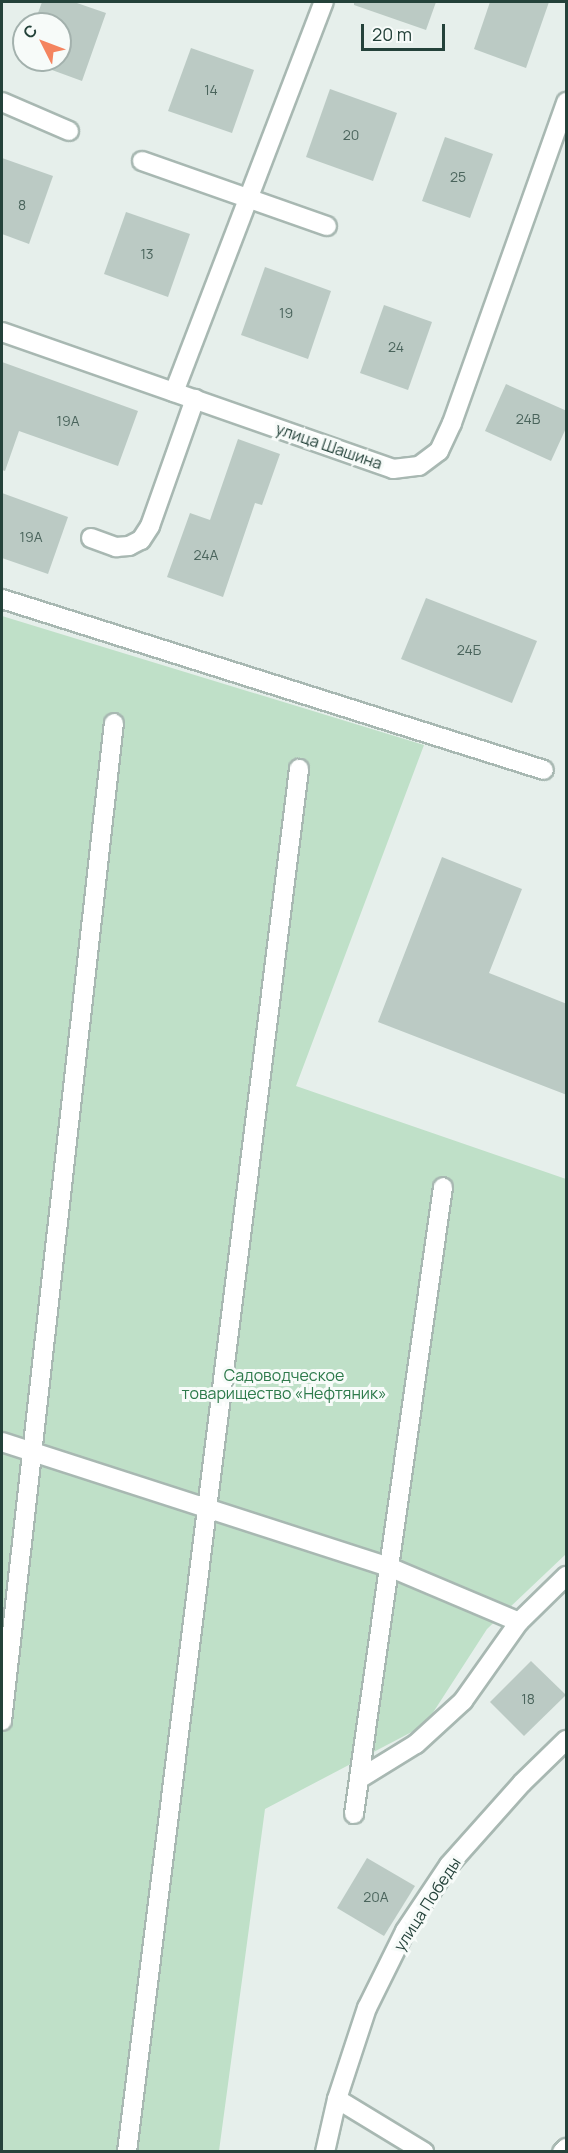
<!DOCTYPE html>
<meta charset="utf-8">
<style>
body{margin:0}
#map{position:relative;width:568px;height:2153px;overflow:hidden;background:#e6efeb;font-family:Manrope,sans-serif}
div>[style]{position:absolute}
.green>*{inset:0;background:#bfe0c8}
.building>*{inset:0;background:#bbcac4}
.roads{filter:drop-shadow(2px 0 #a8b8b2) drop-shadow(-2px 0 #a8b8b2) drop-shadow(0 2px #a8b8b2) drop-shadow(0 -2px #a8b8b2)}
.minor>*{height:18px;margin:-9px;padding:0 9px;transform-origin:9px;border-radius:9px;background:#fff}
span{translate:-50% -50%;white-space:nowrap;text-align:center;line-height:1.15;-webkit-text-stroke:6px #f7fbf9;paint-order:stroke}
.number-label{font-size:14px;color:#4a645c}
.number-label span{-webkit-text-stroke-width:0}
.street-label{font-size:16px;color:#24423a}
.park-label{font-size:16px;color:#2d7a4b}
.frame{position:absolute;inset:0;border:3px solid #24423a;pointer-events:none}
.north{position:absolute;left:12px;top:12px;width:60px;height:60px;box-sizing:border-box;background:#f7fbf9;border:2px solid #a3b1ad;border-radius:50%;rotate:312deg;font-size:16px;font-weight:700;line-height:24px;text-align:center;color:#24423a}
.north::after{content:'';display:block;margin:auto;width:21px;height:27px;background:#f4845f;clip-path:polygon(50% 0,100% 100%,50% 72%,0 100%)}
.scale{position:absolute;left:361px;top:24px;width:84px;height:27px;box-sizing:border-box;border:3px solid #24423a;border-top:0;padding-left:8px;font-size:18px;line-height:21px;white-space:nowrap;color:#24423a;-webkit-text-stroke:4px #f7fbf9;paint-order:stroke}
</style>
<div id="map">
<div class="green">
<i style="clip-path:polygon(2px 616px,424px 745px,296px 1086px,566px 1179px,566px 1554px,487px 1629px,425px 1725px,265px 1809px,219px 2151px,2px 2151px)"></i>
</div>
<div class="building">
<i style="clip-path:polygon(42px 2px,74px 2px,106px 13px,82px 81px,22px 59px,24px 53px,24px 60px,60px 60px,60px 24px,34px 24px)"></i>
<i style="clip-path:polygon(354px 2px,436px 2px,426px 30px,354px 5px)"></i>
<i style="clip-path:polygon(490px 2px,549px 2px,526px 68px,474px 49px)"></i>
<i style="clip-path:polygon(191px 48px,254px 70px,232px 133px,168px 111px)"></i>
<i style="clip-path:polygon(330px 89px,397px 113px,373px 181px,306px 157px)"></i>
<i style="clip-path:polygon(445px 137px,493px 154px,470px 218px,422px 201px)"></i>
<i style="clip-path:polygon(2px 158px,53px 176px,29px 244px,2px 234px)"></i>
<i style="clip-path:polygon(126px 212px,190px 234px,168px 297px,104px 274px)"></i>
<i style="clip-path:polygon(265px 267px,331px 291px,308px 359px,241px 335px)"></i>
<i style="clip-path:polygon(384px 305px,432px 322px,408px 390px,360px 373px)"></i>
<i style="clip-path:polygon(2px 362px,138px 411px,118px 466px,19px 431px,5px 471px,2px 470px)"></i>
<i style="clip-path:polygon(506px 384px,567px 411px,567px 426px,551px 461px,485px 431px)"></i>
<i style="clip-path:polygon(238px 439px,280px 454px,262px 505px,255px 503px,223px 597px,167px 577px,190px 513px,210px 520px)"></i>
<i style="clip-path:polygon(2px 493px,68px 517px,48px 574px,2px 558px)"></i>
<i style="clip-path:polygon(426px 598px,537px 641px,512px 703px,401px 659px)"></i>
<i style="clip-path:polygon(442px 857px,522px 889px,489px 973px,567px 1004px,567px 1095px,378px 1022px)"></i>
<i style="clip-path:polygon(531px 1661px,566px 1695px,524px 1736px,490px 1702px)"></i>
<i style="clip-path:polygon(367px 1858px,415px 1886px,384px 1936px,337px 1908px)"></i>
</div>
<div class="roads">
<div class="minor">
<i style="left:2px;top:102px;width:73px;rotate:23.4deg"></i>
<i style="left:142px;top:161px;width:196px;rotate:19.4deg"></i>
<i style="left:2px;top:332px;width:414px;rotate:19.3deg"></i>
<i style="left:393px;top:469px;width:26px;rotate:-7deg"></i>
<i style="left:419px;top:466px;width:25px;rotate:-37deg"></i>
<i style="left:439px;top:451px;width:31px;rotate:-65deg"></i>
<i style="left:452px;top:423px;width:341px;rotate:-70.4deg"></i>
<i style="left:174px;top:392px;width:418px;rotate:-69deg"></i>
<i style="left:91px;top:538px;width:27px;rotate:20deg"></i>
<i style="left:116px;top:547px;width:13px;rotate:-4deg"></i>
<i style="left:129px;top:546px;width:13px;rotate:-27deg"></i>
<i style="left:141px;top:540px;width:17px;rotate:-57deg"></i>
<i style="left:150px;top:526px;width:135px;rotate:-70.5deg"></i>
<i style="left:2px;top:599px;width:568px;rotate:17.51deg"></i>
<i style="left:2px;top:1442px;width:407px;rotate:17.9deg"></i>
<i style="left:389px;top:1567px;width:141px;rotate:22.9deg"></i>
<i style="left:2px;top:1721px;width:1004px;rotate:-83.6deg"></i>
<i style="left:359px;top:1779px;width:67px;rotate:-31.6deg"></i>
<i style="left:416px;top:1744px;width:64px;rotate:-42.5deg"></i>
<i style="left:463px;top:1701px;width:97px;rotate:-54.7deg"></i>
<i style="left:519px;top:1622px;width:66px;rotate:-44.4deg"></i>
<i style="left:354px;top:1814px;width:633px;rotate:-81.92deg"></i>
<i style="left:337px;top:2099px;width:102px;rotate:31.3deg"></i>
<i style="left:127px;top:2152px;width:1394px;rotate:-82.91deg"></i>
<i style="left:325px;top:2152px;width:54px;rotate:-77.2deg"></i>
<i style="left:337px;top:2099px;width:96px;rotate:-71.8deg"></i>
<i style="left:367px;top:2008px;width:86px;rotate:-63.7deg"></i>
<i style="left:405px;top:1931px;width:79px;rotate:-56.3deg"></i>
<i style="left:449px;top:1865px;width:110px;rotate:-48.3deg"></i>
<i style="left:522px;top:1783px;width:62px;rotate:-44.3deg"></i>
<i style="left:562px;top:2152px;width:6px;rotate:-45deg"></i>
</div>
</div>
<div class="number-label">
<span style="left:211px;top:90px">14</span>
<span style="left:351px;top:135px">20</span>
<span style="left:458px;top:177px">25</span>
<span style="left:22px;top:205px">8</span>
<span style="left:147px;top:254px">13</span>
<span style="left:286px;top:313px">19</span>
<span style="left:396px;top:347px">24</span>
<span style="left:528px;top:419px">24В</span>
<span style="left:68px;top:421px">19А</span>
<span style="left:31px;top:537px">19А</span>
<span style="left:206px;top:555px">24А</span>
<span style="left:469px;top:650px">24Б</span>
<span style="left:528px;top:1699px">18</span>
<span style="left:376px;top:1897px">20А</span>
</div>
<div class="street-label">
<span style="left:329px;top:446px;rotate:19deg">улица Шашина</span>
<span style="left:427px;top:1904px;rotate:-57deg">улица Победы</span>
</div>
<div class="park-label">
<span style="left:284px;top:1384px">Садоводческое<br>товарищество «Нефтяник»</span>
</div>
<div class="frame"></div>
<div class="north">С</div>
<div class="scale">20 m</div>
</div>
